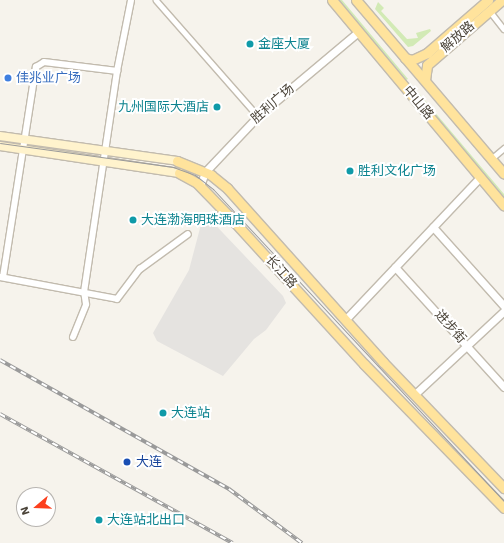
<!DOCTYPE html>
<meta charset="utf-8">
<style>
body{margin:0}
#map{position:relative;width:504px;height:543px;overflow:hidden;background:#f6f3ec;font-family:"Work Sans","Noto Sans SC",sans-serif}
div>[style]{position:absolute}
.green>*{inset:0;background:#d2eab5}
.parking>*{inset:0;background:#e5e3e0}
.roads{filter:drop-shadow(1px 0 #c2bbae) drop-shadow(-1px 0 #c2bbae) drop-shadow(0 1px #c2bbae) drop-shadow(0 -1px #c2bbae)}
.pedestrian>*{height:4.5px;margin:-2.25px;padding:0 2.25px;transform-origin:2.25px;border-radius:2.25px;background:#fff}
.minor>*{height:6px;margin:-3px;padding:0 3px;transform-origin:3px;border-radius:3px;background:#fff}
.tertiary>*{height:7px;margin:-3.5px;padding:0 3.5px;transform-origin:3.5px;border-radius:3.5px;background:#fff}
.secondary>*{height:8px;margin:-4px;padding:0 4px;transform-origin:4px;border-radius:4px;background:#fff3cd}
.primary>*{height:9px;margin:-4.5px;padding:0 4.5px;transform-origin:4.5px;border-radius:4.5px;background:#ffe39c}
.tram>*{height:1px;margin:-0.5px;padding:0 0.5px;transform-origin:0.5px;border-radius:0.5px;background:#9a9a9a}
.rail>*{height:3.5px;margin-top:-1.75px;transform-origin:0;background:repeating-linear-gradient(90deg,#fff 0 6px,#9a9a9a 0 12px);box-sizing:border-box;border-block:1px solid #9a9a9a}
.dots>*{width:11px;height:11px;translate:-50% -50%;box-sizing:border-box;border:2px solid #fff;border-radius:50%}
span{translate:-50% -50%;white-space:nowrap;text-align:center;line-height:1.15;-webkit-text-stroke:4px #fff;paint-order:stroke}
.street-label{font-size:13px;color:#4b4439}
.culture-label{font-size:13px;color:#0d838f}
.left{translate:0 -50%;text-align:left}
.right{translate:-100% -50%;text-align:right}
.shop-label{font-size:13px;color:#366cbe}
.transit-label{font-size:13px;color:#164399}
.north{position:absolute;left:16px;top:487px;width:40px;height:40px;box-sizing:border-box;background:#fff;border:1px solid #b7b4b0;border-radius:50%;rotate:251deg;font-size:11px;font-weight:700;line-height:16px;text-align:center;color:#4b4439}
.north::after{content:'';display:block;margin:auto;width:14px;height:18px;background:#fc3f1d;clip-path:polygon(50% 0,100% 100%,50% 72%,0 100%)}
</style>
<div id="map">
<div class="green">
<i style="clip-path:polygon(338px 0,342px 0,408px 79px,406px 80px)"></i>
<i style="clip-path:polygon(378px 2px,384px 8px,381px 11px,407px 39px,418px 38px,416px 33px,430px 29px,431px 31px,413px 46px,408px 47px,375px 9px)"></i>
<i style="clip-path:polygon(411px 84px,504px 194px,504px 198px,409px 86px)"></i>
</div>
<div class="parking">
<i style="clip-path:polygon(204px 213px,283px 296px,286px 303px,266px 330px,254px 339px,223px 376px,157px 341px,153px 333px,189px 270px)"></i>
</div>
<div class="roads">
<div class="pedestrian">
<i style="left:156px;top:0;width:154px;rotate:48.7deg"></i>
<i style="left:489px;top:10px;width:24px;rotate:52deg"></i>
<i style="left:491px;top:159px;width:17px;rotate:-40deg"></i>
</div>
<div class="minor">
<i style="left:0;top:277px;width:119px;rotate:10.6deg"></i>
<i style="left:117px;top:299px;width:38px;rotate:-53deg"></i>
<i style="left:140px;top:269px;width:59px;rotate:-36.1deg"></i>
<i style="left:3px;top:277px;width:213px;rotate:-81.1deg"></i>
<i style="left:36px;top:67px;width:9px;rotate:-32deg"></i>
<i style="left:44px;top:62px;width:74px;rotate:7deg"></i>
<i style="left:73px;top:337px;width:35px;rotate:-68deg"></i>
<i style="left:86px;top:304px;width:12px;rotate:-99deg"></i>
<i style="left:84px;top:292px;width:223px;rotate:-81.5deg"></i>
<i style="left:117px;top:71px;width:72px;rotate:-78.8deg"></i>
</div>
<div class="tertiary">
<i style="left:200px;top:186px;width:15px;rotate:-70deg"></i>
<i style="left:205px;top:172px;width:77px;rotate:-46.6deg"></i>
<i style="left:258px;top:116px;width:131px;rotate:-40deg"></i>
<i style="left:433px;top:227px;width:106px;rotate:48.1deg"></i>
<i style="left:395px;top:267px;width:162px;rotate:47.8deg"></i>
<i style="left:345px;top:320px;width:197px;rotate:-46.6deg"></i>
<i style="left:415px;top:394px;width:122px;rotate:-43deg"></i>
</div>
<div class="secondary">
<i style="left:0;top:136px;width:179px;rotate:8deg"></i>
<i style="left:0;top:146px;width:181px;rotate:8.6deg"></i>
</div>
<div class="primary">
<i style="left:332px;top:0;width:268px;rotate:50.1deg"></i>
<i style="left:356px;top:0;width:228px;rotate:49.6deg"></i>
<i style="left:405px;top:58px;width:7px;rotate:16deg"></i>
<i style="left:412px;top:60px;width:17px;rotate:-25deg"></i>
<i style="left:427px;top:53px;width:81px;rotate:-41deg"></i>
<i style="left:425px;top:80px;width:15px;rotate:-82deg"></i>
<i style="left:427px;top:65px;width:99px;rotate:-40.9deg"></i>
<i style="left:177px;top:161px;width:37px;rotate:22deg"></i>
<i style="left:211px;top:175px;width:21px;rotate:39deg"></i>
<i style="left:227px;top:188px;width:234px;rotate:48.1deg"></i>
<i style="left:383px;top:362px;width:175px;rotate:46.2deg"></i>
<i style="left:179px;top:173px;width:21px;rotate:29deg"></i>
<i style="left:197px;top:183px;width:45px;rotate:45.9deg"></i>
<i style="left:228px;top:215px;width:202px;rotate:47.6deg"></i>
<i style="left:364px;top:364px;width:201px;rotate:45.8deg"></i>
</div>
</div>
<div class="tram">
<i style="left:0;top:143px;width:175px;rotate:7.9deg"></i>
<i style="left:173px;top:167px;width:23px;rotate:20deg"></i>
<i style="left:195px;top:175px;width:23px;rotate:38deg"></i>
<i style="left:213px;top:189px;width:427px;rotate:47deg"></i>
</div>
<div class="rail">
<i style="left:0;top:360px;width:263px;rotate:29.4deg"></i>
<i style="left:229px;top:489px;width:91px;rotate:36.5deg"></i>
<i style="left:0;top:414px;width:266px;rotate:29deg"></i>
</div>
<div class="dots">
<i style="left:250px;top:44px;background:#0f9aa8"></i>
<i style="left:8px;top:78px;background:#3f7fe0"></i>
<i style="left:217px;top:107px;background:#0f9aa8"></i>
<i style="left:350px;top:171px;background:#0f9aa8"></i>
<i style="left:133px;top:220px;background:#0f9aa8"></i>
<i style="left:163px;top:413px;background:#0f9aa8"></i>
<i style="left:127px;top:462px;background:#1a4fb4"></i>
<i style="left:99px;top:520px;background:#0f9aa8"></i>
</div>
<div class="street-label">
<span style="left:458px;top:37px;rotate:-41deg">解放路</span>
<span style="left:418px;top:103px;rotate:50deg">中山路</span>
<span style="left:273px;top:104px;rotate:-41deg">胜利广场</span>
<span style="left:281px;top:272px;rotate:48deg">长江路</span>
<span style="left:450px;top:327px;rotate:48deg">进步街</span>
</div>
<div class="culture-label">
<span class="left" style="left:258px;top:44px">金座大厦</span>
<span class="right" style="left:209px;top:107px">九州国际大酒店</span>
<span class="left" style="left:358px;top:171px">胜利文化广场</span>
<span class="left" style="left:141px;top:220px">大连渤海明珠酒店</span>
<span class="left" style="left:171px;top:413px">大连站</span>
<span class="left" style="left:107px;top:520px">大连站北出口</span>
</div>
<div class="shop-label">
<span class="left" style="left:16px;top:78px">佳兆业广场</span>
</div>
<div class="transit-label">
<span class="left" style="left:136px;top:462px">大连</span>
</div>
<div class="north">N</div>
</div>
